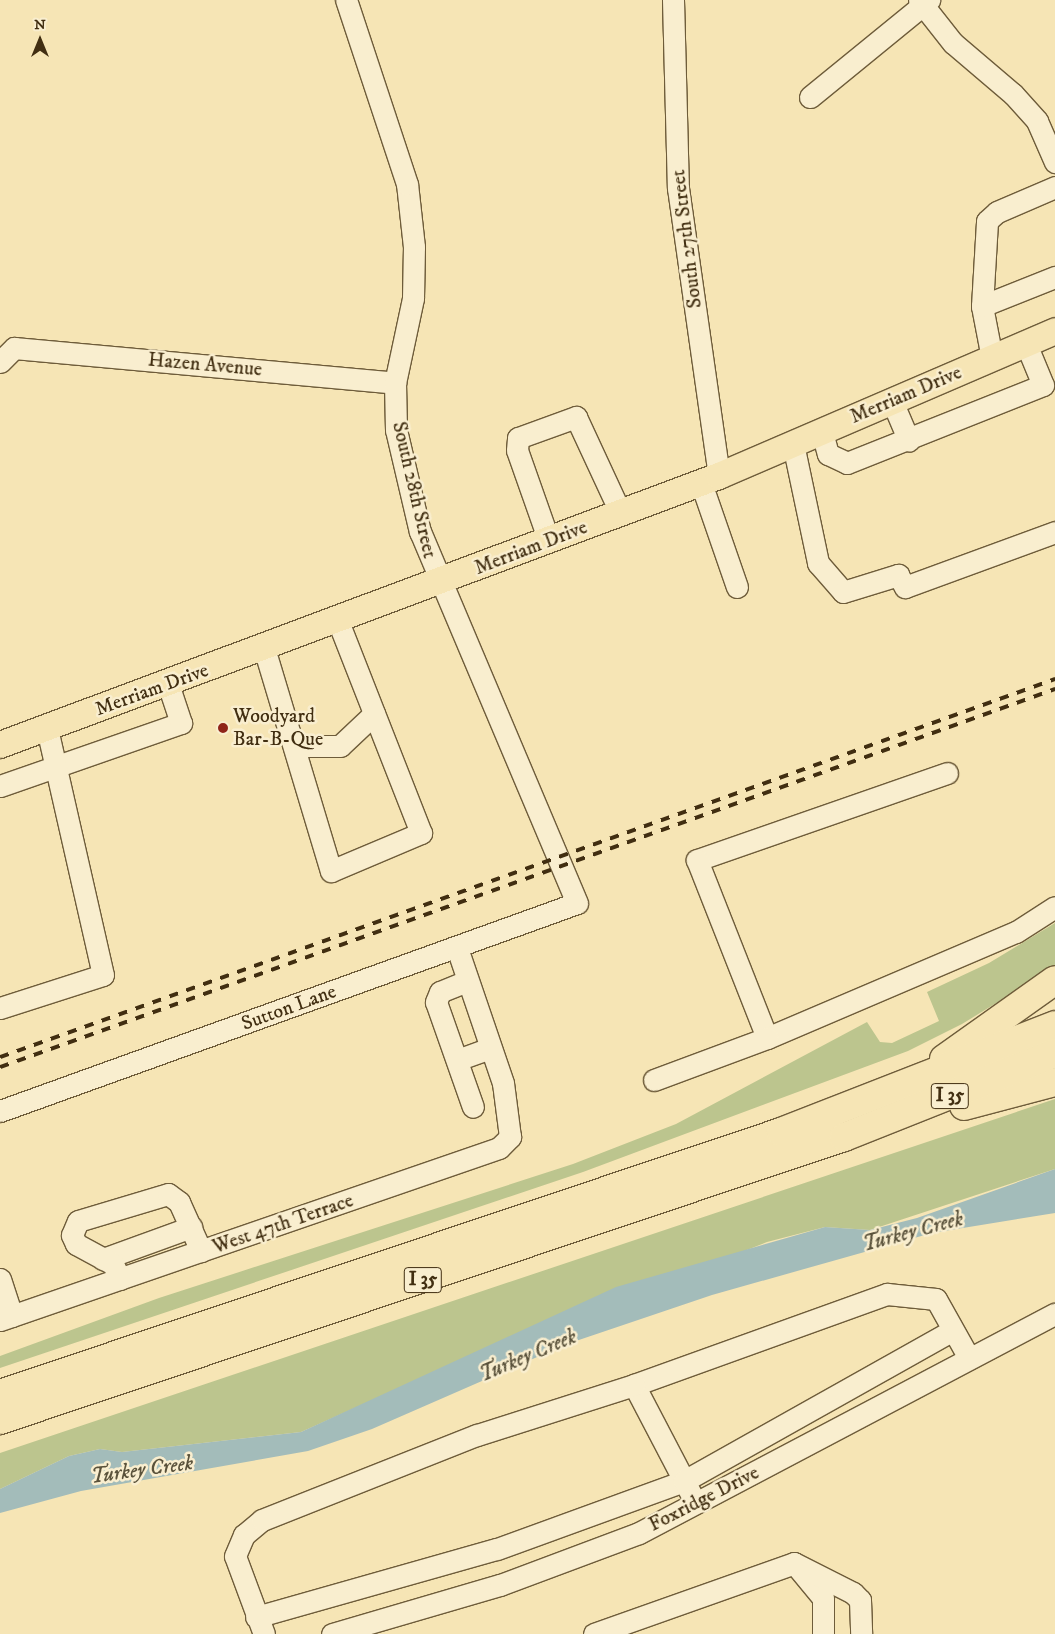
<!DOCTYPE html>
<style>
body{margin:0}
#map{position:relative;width:1055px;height:1634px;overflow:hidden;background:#f6e5b5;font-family:"IM FELL DW Pica",serif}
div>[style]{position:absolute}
.green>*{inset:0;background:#bcc58e}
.water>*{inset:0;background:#a3bcba}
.roads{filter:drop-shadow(1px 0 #6e5c3a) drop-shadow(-1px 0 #6e5c3a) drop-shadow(0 1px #6e5c3a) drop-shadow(0 -1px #6e5c3a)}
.minor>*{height:21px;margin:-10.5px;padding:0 10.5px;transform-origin:10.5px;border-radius:10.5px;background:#f9eecf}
.major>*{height:26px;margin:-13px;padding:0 13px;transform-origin:13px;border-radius:13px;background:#f6e5b5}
.highway>*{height:28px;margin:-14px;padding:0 14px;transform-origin:14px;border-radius:14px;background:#f6e5b5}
.rail>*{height:4px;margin-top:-2px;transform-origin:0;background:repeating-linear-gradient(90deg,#412e11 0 9px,transparent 0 18px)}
.dots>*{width:14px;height:14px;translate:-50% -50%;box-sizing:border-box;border:2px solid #f9eecf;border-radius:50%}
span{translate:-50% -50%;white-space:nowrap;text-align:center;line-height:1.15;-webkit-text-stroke:5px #f9eecf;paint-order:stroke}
.shield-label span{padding:1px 4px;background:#f9eecf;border:1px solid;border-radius:4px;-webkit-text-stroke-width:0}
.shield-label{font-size:19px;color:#412e11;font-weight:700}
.street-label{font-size:20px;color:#412e11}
.poi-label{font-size:20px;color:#412e11}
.left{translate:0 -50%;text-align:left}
.water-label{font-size:21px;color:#5a523b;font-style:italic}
.north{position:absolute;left:15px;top:15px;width:50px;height:50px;-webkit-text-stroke:4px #f9eecf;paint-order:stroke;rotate:0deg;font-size:14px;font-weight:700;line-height:20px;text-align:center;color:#412e11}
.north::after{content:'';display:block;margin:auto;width:18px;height:22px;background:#412e11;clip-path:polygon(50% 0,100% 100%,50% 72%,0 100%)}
</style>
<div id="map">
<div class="green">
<i style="clip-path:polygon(1055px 923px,1055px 967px,962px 1024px,908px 1051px,583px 1172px,0 1368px,0 1356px,159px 1298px,573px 1164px,676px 1124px,867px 1022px,880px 1042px,892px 1043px,939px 1021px,927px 992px,989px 963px)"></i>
<i style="clip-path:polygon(1055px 1099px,1055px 1169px,870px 1230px,825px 1227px,767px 1242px,406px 1385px,301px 1432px,122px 1452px,100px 1449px,69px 1456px,0 1489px,0 1453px)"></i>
</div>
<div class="water">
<i style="clip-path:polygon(1055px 1169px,1055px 1213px,932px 1233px,712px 1295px,567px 1344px,372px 1429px,308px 1451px,81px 1491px,0 1513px,0 1489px,69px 1456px,100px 1449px,122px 1452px,301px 1432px,616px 1287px,825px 1227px,870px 1230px,917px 1218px)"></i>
</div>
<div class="roads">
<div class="minor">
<i style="left:673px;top:0;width:188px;rotate:88.5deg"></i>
<i style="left:678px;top:188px;width:291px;rotate:81.9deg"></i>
<i style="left:919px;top:0;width:55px;rotate:51.7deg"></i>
<i style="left:953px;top:43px;width:79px;rotate:40.4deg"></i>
<i style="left:1013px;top:94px;width:36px;rotate:48deg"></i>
<i style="left:1037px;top:121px;width:45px;rotate:66.3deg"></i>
<i style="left:810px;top:97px;width:154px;rotate:-39.2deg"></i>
<i style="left:982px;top:306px;width:79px;rotate:-21.7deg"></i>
<i style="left:992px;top:358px;width:53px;rotate:-100.9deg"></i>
<i style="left:982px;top:306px;width:85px;rotate:-86.6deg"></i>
<i style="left:987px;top:221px;width:13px;rotate:-42deg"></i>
<i style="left:997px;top:212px;width:63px;rotate:-23.3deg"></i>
<i style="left:0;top:362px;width:20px;rotate:-45deg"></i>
<i style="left:14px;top:348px;width:383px;rotate:5.2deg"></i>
<i style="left:892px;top:401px;width:43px;rotate:67deg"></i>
<i style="left:822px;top:432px;width:23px;rotate:75deg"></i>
<i style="left:828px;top:454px;width:21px;rotate:25deg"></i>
<i style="left:847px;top:463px;width:211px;rotate:-21.7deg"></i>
<i style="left:1043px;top:385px;width:44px;rotate:-112.5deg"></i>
<i style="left:793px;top:444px;width:122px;rotate:78.1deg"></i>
<i style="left:818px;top:563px;width:38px;rotate:49deg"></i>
<i style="left:843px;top:592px;width:58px;rotate:-17.2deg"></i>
<i style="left:898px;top:575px;width:14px;rotate:60deg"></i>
<i style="left:905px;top:587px;width:160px;rotate:-20.1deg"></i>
<i style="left:701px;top:483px;width:110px;rotate:70.9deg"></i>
<i style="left:549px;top:541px;width:96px;rotate:-109.4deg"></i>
<i style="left:517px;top:450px;width:12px;rotate:-85deg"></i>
<i style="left:518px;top:438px;width:62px;rotate:-19.9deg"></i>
<i style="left:576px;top:417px;width:107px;rotate:65.1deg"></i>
<i style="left:264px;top:648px;width:233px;rotate:73.3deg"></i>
<i style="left:331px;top:871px;width:98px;rotate:-22.9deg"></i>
<i style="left:421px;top:833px;width:228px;rotate:-111.4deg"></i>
<i style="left:294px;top:746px;width:46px"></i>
<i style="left:340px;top:746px;width:47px;rotate:-43.3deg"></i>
<i style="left:947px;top:773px;width:265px;rotate:160.8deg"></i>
<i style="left:697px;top:860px;width:191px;rotate:68.5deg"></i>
<i style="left:767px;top:1038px;width:271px;rotate:-23.1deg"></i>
<i style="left:1016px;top:932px;width:46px;rotate:-32.7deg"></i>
<i style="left:0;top:786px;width:192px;rotate:-19.2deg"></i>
<i style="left:181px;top:723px;width:41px;rotate:-108.4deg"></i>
<i style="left:467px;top:981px;width:29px;rotate:158deg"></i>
<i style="left:440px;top:992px;width:11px;rotate:112deg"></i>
<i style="left:436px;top:1002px;width:111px;rotate:70.6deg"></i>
<i style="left:0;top:1008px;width:108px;rotate:-17.8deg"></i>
<i style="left:103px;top:975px;width:252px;rotate:-102.8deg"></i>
<i style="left:457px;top:1060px;width:35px;rotate:-20deg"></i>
<i style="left:654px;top:1080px;width:121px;rotate:-20.4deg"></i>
<i style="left:0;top:1111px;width:613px;rotate:-19.82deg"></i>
<i style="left:577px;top:903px;width:403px;rotate:-112.9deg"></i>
<i style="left:420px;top:532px;width:105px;rotate:-103.2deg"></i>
<i style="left:396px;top:430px;width:47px;rotate:-91.2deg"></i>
<i style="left:395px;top:383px;width:87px;rotate:-78deg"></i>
<i style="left:413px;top:298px;width:51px;rotate:-88.9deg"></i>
<i style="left:414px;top:247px;width:63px;rotate:-96.3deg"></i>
<i style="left:407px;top:184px;width:194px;rotate:-108.3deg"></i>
<i style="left:103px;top:1259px;width:94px;rotate:-20deg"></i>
<i style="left:0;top:1279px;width:39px;rotate:72deg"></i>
<i style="left:120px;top:1279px;width:17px;rotate:-115deg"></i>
<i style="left:113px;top:1264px;width:42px;rotate:-151.6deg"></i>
<i style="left:76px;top:1244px;width:10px;rotate:-114deg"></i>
<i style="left:72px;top:1235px;width:15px;rotate:-67deg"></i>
<i style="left:78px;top:1221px;width:94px;rotate:-16.7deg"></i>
<i style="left:168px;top:1194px;width:14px;rotate:36deg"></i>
<i style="left:179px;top:1202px;width:54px;rotate:65.8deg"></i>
<i style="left:0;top:1320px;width:528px;rotate:-19.02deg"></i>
<i style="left:499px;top:1148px;width:16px;rotate:-45deg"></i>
<i style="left:510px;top:1137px;width:54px;rotate:-97.4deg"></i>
<i style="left:503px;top:1083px;width:143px;rotate:-108.8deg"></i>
<i style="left:691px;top:1494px;width:123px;rotate:-117.6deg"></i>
<i style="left:634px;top:1385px;width:269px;rotate:-19.8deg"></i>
<i style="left:887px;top:1294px;width:49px;rotate:5.8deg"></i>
<i style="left:936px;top:1299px;width:68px;rotate:60.8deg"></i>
<i style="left:256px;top:1617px;width:250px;rotate:-15.8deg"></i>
<i style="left:497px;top:1549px;width:199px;rotate:-20deg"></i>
<i style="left:684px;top:1481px;width:308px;rotate:-29.3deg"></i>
<i style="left:264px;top:1634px;width:83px;rotate:-110.4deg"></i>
<i style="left:235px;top:1556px;width:23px;rotate:-67deg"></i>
<i style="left:244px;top:1535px;width:23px;rotate:-40deg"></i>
<i style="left:262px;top:1520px;width:231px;rotate:-21.6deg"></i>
<i style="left:477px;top:1435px;width:165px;rotate:-17.7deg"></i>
<i style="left:332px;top:1634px;width:175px;rotate:-16.3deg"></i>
<i style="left:500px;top:1585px;width:148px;rotate:-20.5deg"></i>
<i style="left:639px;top:1533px;width:470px;rotate:-27.8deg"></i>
<i style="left:594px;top:1634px;width:212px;rotate:-19.5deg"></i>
<i style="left:823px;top:1634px;width:36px;rotate:-90deg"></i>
<i style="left:823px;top:1598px;width:45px;rotate:-129.6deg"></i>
<i style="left:794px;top:1563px;width:66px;rotate:27deg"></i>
<i style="left:853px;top:1593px;width:10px;rotate:45deg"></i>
<i style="left:860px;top:1600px;width:34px;rotate:88deg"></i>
</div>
<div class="major">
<i style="left:0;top:745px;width:768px;rotate:-20.51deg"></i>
<i style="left:719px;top:476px;width:366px;rotate:-23.3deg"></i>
</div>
<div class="highway">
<i style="left:944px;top:1059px;width:136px;rotate:-35.4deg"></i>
<i style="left:964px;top:1106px;width:94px;rotate:-14.8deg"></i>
<i style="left:0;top:1394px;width:824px;rotate:-18.54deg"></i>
<i style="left:781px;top:1132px;width:294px;rotate:-21.3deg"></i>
<i style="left:0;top:1420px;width:890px;rotate:-18.54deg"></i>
<i style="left:844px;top:1137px;width:227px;rotate:-21.7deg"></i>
</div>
</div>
<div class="rail">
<i style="left:0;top:1057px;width:1121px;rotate:-19.71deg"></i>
<i style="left:0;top:1067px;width:1121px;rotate:-19.71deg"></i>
</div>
<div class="dots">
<i style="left:223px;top:728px;background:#8f2418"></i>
</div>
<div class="shield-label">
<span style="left:950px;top:1096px">I 35</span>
<span style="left:423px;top:1280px">I 35</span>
</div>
<div class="street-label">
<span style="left:687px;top:239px;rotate:-97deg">South 27th Street</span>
<span style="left:205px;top:365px;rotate:5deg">Hazen Avenue</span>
<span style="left:906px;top:395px;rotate:-23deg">Merriam Drive</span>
<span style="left:414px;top:490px;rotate:77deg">South 28th Street</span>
<span style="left:531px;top:548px;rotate:-21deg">Merriam Drive</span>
<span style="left:152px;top:690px;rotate:-20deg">Merriam Drive</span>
<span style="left:289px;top:1008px;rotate:-20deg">Sutton Lane</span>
<span style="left:283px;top:1224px;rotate:-19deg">West 47th Terrace</span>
<span style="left:704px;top:1499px;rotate:-27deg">Foxridge Drive</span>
</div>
<div class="poi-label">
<span class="left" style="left:233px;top:728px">Woodyard<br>Bar-B-Que</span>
</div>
<div class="water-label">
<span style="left:913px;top:1232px;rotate:-15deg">Turkey Creek</span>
<span style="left:528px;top:1356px;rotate:-23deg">Turkey Creek</span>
<span style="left:142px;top:1470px;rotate:-8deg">Turkey Creek</span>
</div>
<div class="north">N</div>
</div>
